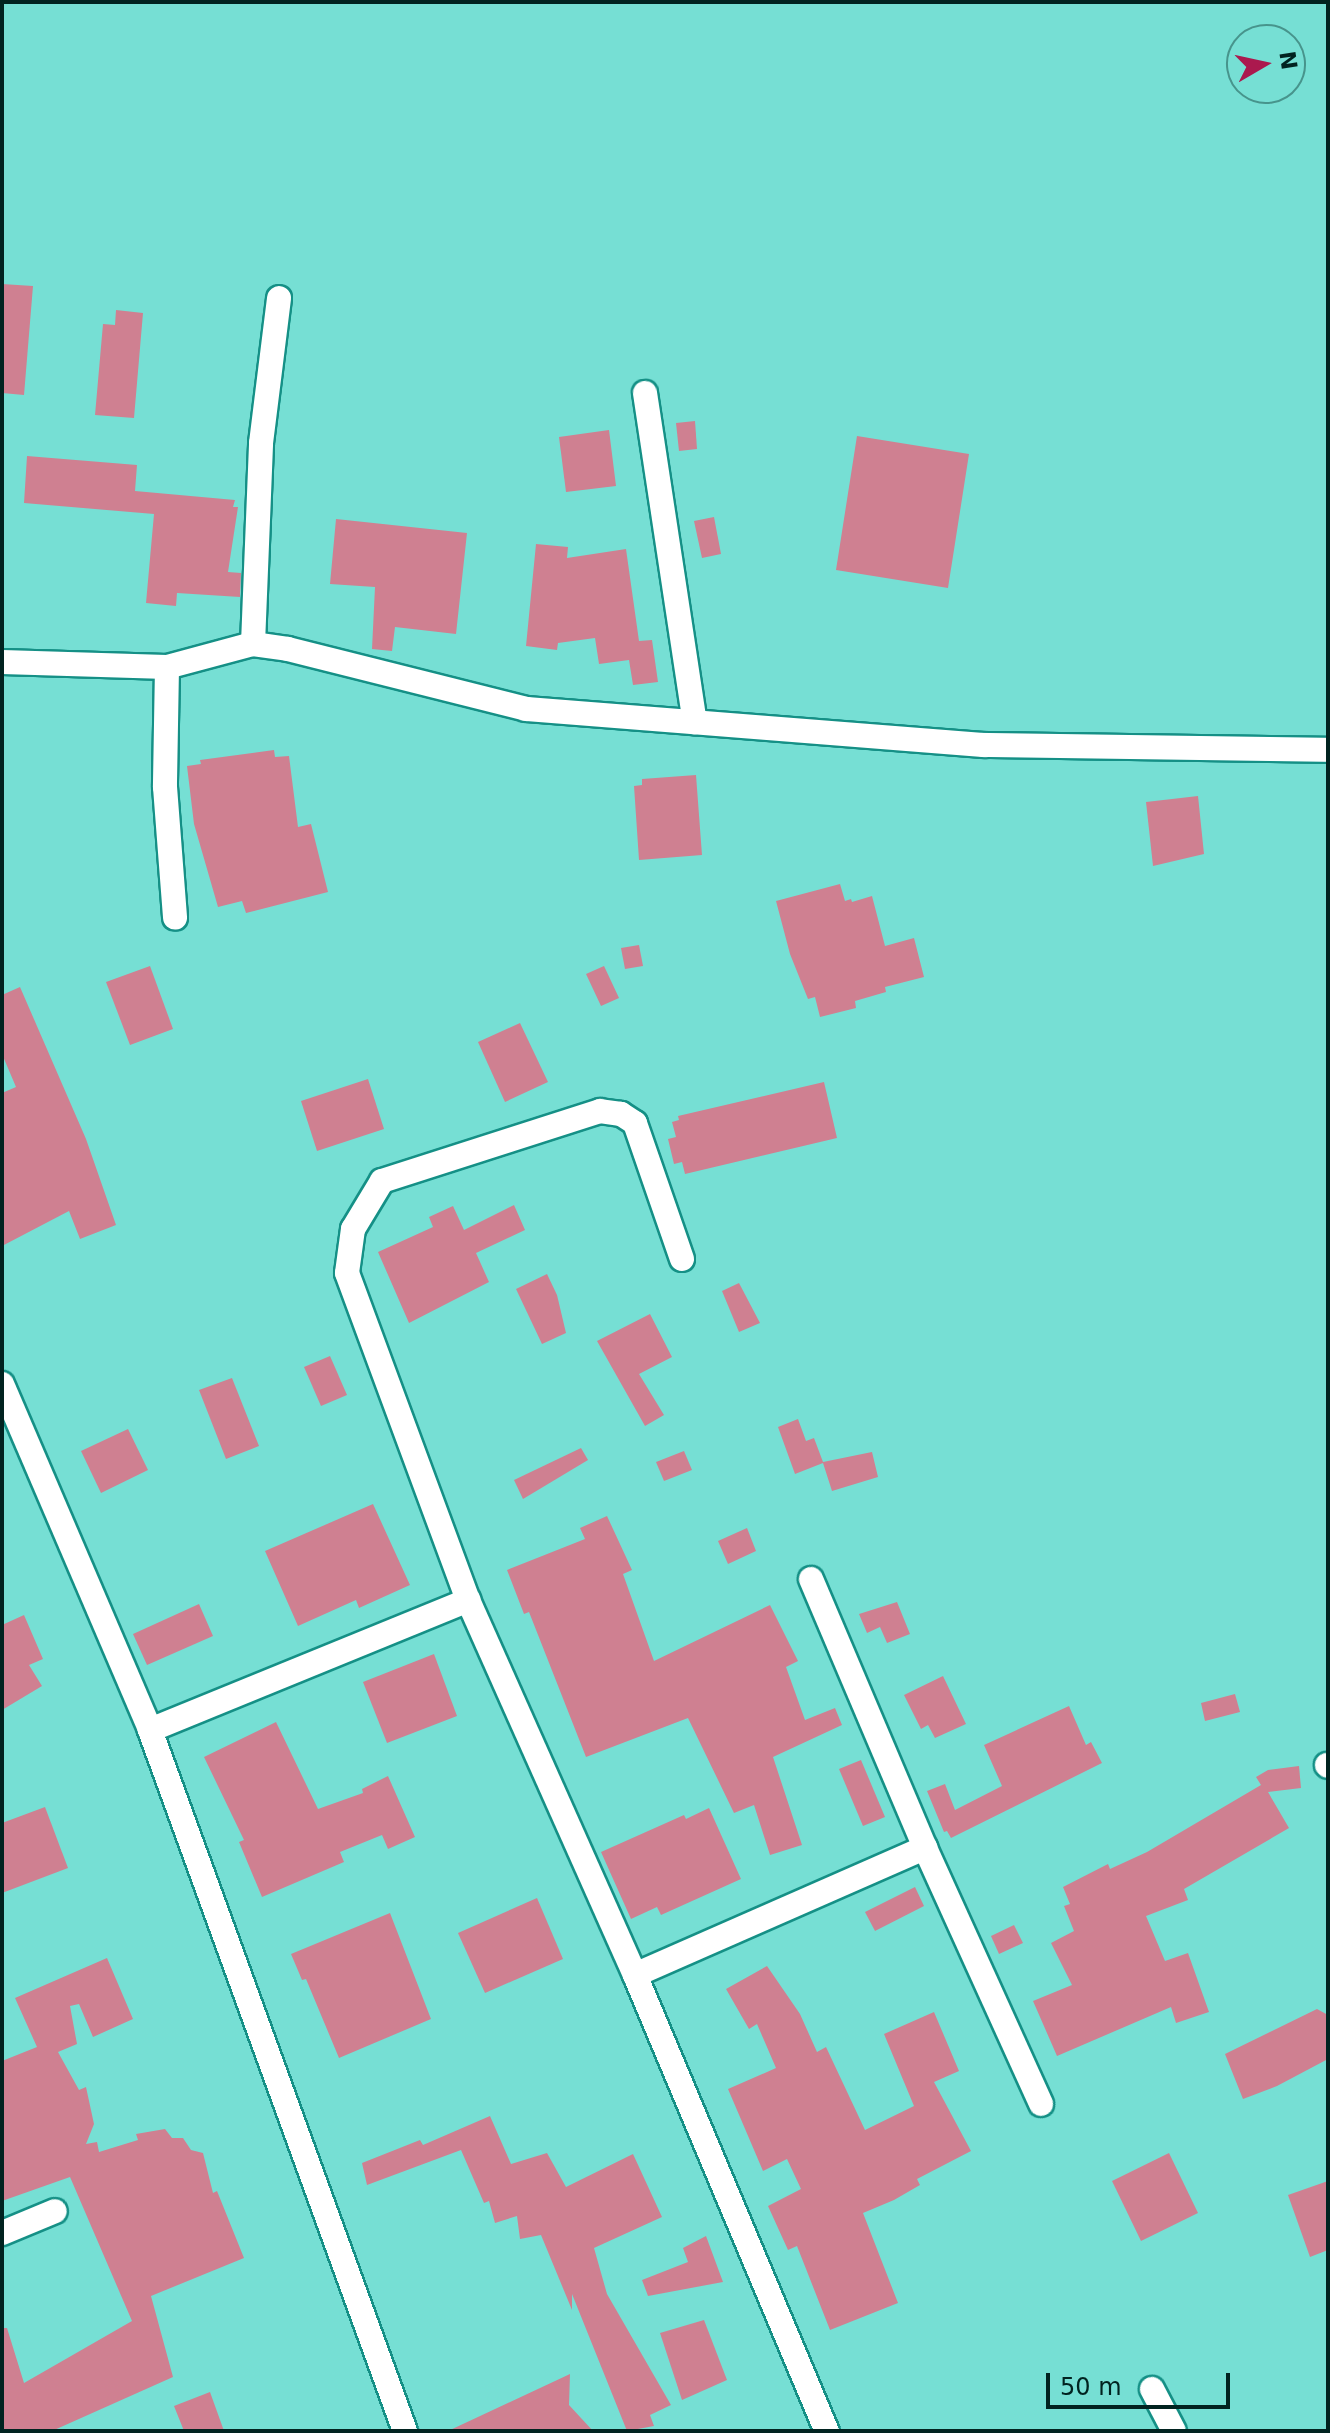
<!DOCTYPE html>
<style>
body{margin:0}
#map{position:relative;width:1330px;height:2433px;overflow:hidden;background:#76dfd4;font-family:"DejaVu Sans",sans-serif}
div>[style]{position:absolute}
.building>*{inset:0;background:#cf8091}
.roads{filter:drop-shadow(2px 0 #159086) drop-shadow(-2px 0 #159086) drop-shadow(0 2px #159086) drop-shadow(0 -2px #159086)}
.street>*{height:24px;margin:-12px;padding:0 12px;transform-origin:12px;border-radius:12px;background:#fff}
span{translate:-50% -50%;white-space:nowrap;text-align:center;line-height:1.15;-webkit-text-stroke:6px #76dfd4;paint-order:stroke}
.frame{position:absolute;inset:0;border:4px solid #012320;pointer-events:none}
.north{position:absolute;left:1226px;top:24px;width:80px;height:80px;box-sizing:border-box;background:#76dfd4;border:2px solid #47948c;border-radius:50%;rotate:81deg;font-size:22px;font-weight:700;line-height:32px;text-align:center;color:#012320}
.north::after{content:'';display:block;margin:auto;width:28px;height:36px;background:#ab194e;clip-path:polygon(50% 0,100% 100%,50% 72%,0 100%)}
.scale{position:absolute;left:1046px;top:2373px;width:184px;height:36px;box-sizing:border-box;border:4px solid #012320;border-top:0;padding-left:10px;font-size:24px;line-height:28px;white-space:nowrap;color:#012320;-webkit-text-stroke:6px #76dfd4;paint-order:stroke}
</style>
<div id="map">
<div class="building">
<i style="clip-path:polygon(2px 284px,33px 286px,24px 395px,2px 393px)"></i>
<i style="clip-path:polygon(116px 310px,143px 313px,134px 418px,95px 415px,103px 324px,115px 325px)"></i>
<i style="clip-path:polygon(695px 421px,697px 449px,679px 451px,676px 423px)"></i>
<i style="clip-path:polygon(609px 430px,616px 486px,566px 492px,559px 437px)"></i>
<i style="clip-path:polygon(857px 436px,969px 454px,948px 588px,836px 570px)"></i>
<i style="clip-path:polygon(27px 456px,137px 465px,135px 491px,235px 500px,233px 507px,238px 507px,228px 572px,241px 573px,240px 597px,177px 593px,176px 606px,146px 603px,154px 514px,24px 503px)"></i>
<i style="clip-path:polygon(714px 517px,721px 554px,702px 558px,694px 521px)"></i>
<i style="clip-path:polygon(336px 519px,467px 533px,456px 634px,395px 627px,392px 651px,372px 649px,375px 587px,330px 584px)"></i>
<i style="clip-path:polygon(536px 544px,568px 547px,567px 558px,626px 549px,639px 641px,652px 640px,658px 682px,633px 685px,629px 660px,599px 664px,595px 638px,558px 643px,557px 650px,526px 646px)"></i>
<i style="clip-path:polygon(274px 750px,275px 757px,289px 756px,298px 827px,311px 824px,328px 892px,246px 913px,242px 901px,218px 907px,194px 824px,187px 766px,201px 764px,200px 760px)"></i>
<i style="clip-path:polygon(696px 775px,702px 855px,639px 860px,634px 786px,642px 785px,642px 779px)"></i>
<i style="clip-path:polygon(1198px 796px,1204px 854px,1153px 866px,1146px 802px)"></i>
<i style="clip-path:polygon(840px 884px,845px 901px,851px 899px,852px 902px,872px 896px,885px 946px,914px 938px,924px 977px,885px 987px,886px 992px,855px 1001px,856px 1008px,820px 1017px,815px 997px,808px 999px,790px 954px,776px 901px)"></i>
<i style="clip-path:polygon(639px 945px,643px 966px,625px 969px,621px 948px)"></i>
<i style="clip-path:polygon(150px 966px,173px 1029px,130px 1045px,106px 982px)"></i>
<i style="clip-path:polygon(604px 966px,619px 998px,601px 1006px,586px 974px)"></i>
<i style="clip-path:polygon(20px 987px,86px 1139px,116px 1225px,80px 1239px,69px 1211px,2px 1246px,2px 1093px,16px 1087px,2px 1054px,2px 995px)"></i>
<i style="clip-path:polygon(520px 1023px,548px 1082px,505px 1102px,478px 1042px)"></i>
<i style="clip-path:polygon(368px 1079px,384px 1129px,317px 1151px,301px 1101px)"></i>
<i style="clip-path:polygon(824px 1082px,837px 1138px,685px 1174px,682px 1162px,674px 1164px,668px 1139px,676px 1137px,672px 1122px,679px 1120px,678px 1116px)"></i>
<i style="clip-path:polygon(514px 1205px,525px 1230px,476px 1253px,489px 1282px,409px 1323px,378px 1252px,433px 1227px,429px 1217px,453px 1206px,464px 1230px)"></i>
<i style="clip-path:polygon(547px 1274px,557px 1295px,566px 1333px,542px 1344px,516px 1289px)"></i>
<i style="clip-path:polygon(739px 1283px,760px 1323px,739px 1332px,722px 1291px)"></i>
<i style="clip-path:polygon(650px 1314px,672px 1357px,639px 1374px,664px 1415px,645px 1426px,597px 1341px)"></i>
<i style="clip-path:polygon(330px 1356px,347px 1395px,321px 1406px,304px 1367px)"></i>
<i style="clip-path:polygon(232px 1378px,259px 1446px,226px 1459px,199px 1390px)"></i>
<i style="clip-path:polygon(798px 1419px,806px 1441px,814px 1438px,823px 1462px,872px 1452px,878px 1477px,832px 1491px,823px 1463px,795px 1474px,778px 1427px)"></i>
<i style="clip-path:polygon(128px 1429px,148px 1470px,101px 1493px,81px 1451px)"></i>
<i style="clip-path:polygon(581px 1448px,588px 1460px,523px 1499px,514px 1480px)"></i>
<i style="clip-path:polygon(684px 1451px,692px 1470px,664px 1481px,656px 1462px)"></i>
<i style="clip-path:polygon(373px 1504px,410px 1585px,359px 1608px,356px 1600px,298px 1626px,265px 1551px)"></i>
<i style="clip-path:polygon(607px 1516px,632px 1570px,623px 1574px,654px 1661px,770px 1605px,798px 1661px,786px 1667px,805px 1720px,835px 1708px,842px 1725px,773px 1757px,802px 1845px,770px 1855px,754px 1805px,734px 1813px,688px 1718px,586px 1757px,529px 1612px,524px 1614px,507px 1570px,585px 1539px,580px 1528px)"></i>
<i style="clip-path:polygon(747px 1528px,756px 1551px,728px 1564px,718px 1541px)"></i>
<i style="clip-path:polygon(897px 1602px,910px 1634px,887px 1643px,880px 1627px,867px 1633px,859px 1614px)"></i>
<i style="clip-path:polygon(199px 1604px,213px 1636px,147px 1665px,133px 1634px)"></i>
<i style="clip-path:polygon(24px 1615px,43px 1659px,29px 1665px,42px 1686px,2px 1710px,2px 1625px)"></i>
<i style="clip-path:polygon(434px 1654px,457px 1716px,387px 1743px,363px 1682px)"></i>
<i style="clip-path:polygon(943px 1676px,966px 1724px,935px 1738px,928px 1725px,921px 1729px,904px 1695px)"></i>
<i style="clip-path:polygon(1235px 1694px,1240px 1712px,1205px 1721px,1201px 1703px)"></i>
<i style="clip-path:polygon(1069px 1706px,1086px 1745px,1091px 1742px,1102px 1763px,951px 1838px,947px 1831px,944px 1832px,927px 1791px,945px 1784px,955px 1810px,1002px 1786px,984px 1745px)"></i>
<i style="clip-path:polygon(276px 1722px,318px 1809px,363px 1793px,362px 1789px,388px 1776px,415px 1837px,388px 1849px,382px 1835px,340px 1852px,344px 1862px,262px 1897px,239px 1842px,244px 1840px,204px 1757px)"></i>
<i style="clip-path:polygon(861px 1760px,885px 1817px,863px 1826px,839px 1769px)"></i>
<i style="clip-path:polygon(1299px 1766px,1301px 1788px,1268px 1792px,1289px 1828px,1184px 1889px,1188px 1900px,1146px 1916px,1165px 1961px,1188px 1953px,1209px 2012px,1176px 2023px,1171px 2007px,1057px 2056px,1033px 2001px,1072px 1985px,1051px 1943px,1074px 1931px,1064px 1906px,1070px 1904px,1063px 1887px,1108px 1864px,1110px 1869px,1147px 1852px,1261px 1785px,1256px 1777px,1268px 1770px)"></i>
<i style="clip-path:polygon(45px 1807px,68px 1868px,2px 1893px,2px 1823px)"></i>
<i style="clip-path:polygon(709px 1808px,741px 1879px,661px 1915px,657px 1907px,631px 1919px,601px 1852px,684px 1815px,686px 1819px)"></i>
<i style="clip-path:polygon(915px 1887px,924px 1906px,875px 1931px,865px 1912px)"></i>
<i style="clip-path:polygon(537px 1898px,563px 1959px,485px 1993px,458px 1933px)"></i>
<i style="clip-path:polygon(390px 1913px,431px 2019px,339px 2058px,306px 1979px,302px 1980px,291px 1954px)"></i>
<i style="clip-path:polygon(1014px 1925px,1023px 1943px,999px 1954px,991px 1936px)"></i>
<i style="clip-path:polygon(107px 1958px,133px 2019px,93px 2037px,79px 2004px,70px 2006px,77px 2044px,58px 2052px,79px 2090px,86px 2087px,94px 2124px,86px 2144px,97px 2142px,99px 2152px,138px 2140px,136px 2134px,165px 2129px,172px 2138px,183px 2138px,191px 2150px,203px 2153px,213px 2193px,217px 2191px,244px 2258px,151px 2296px,173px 2377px,52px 2431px,2px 2431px,2px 2328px,7px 2328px,24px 2383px,132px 2321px,70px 2177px,2px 2201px,2px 2061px,37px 2047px,15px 1998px)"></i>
<i style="clip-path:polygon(767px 1966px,800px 2014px,817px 2052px,826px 2047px,865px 2130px,914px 2106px,884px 2034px,934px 2012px,959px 2071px,934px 2082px,971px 2151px,917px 2179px,920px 2185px,894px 2200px,863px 2213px,898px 2303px,830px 2330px,797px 2246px,788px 2250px,768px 2206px,801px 2189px,787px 2159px,763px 2171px,728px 2089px,776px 2068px,757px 2024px,749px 2029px,726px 1989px)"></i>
<i style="clip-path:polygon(1317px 2009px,1328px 2015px,1328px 2059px,1277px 2086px,1243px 2099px,1225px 2054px)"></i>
<i style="clip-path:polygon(490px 2116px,511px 2164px,547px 2153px,566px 2187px,633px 2154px,662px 2217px,594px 2248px,607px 2294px,671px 2405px,650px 2415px,654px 2426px,627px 2431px,572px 2294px,572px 2310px,541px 2235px,520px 2239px,517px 2216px,495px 2223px,489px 2201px,484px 2203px,461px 2150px,367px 2185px,362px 2163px,420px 2140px,423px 2145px)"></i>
<i style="clip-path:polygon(1169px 2153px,1198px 2213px,1141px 2241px,1112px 2181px)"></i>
<i style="clip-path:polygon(1328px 2181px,1328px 2250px,1310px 2257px,1288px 2195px)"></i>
<i style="clip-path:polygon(706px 2236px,723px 2282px,648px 2296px,642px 2280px,688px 2262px,683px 2248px)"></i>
<i style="clip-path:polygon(704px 2320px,727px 2380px,682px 2400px,660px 2333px)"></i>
<i style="clip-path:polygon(570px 2374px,569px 2405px,593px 2431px,448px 2431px)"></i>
<i style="clip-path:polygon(210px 2392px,224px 2431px,184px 2431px,174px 2406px)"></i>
</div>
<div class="roads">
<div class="street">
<i style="left:645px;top:393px;width:333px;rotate:81.4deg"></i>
<i style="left:253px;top:644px;width:201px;rotate:-87.7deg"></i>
<i style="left:261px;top:443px;width:146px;rotate:-82.9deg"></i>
<i style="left:2px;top:662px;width:165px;rotate:1.7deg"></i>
<i style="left:167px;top:667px;width:89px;rotate:-15deg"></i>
<i style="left:253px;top:644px;width:35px;rotate:8deg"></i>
<i style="left:288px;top:649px;width:245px;rotate:14.1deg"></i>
<i style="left:526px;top:709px;width:459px;rotate:4.5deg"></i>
<i style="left:984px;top:745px;width:344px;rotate:0.8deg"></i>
<i style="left:167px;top:667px;width:120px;rotate:91deg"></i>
<i style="left:165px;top:787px;width:131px;rotate:85.6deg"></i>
<i style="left:682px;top:1259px;width:144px;rotate:-109.1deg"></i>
<i style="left:635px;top:1123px;width:17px;rotate:-147deg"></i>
<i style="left:621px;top:1114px;width:21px;rotate:-172deg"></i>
<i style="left:600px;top:1111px;width:229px;rotate:162.2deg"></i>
<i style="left:382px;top:1181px;width:56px;rotate:121.1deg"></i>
<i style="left:353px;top:1229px;width:44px;rotate:97.8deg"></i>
<i style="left:347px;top:1273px;width:349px;rotate:69.7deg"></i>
<i style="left:468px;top:1600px;width:411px;rotate:66deg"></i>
<i style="left:635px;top:1975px;width:495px;rotate:67.2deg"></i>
<i style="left:2px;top:1384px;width:376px;rotate:66.8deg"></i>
<i style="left:150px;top:1730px;width:746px;rotate:70.01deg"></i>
<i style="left:811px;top:1579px;width:292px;rotate:67deg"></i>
<i style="left:150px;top:1730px;width:344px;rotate:-22.2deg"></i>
<i style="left:1327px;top:1765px;width:1px;rotate:45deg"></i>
<i style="left:635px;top:1975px;width:317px;rotate:-23.7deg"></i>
<i style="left:925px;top:1848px;width:281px;rotate:65.6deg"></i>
<i style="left:2px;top:2233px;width:57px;rotate:-22.5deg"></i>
<i style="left:1152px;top:2389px;width:47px;rotate:62.4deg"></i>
</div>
</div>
<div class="frame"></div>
<div class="north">N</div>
<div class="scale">50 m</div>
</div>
